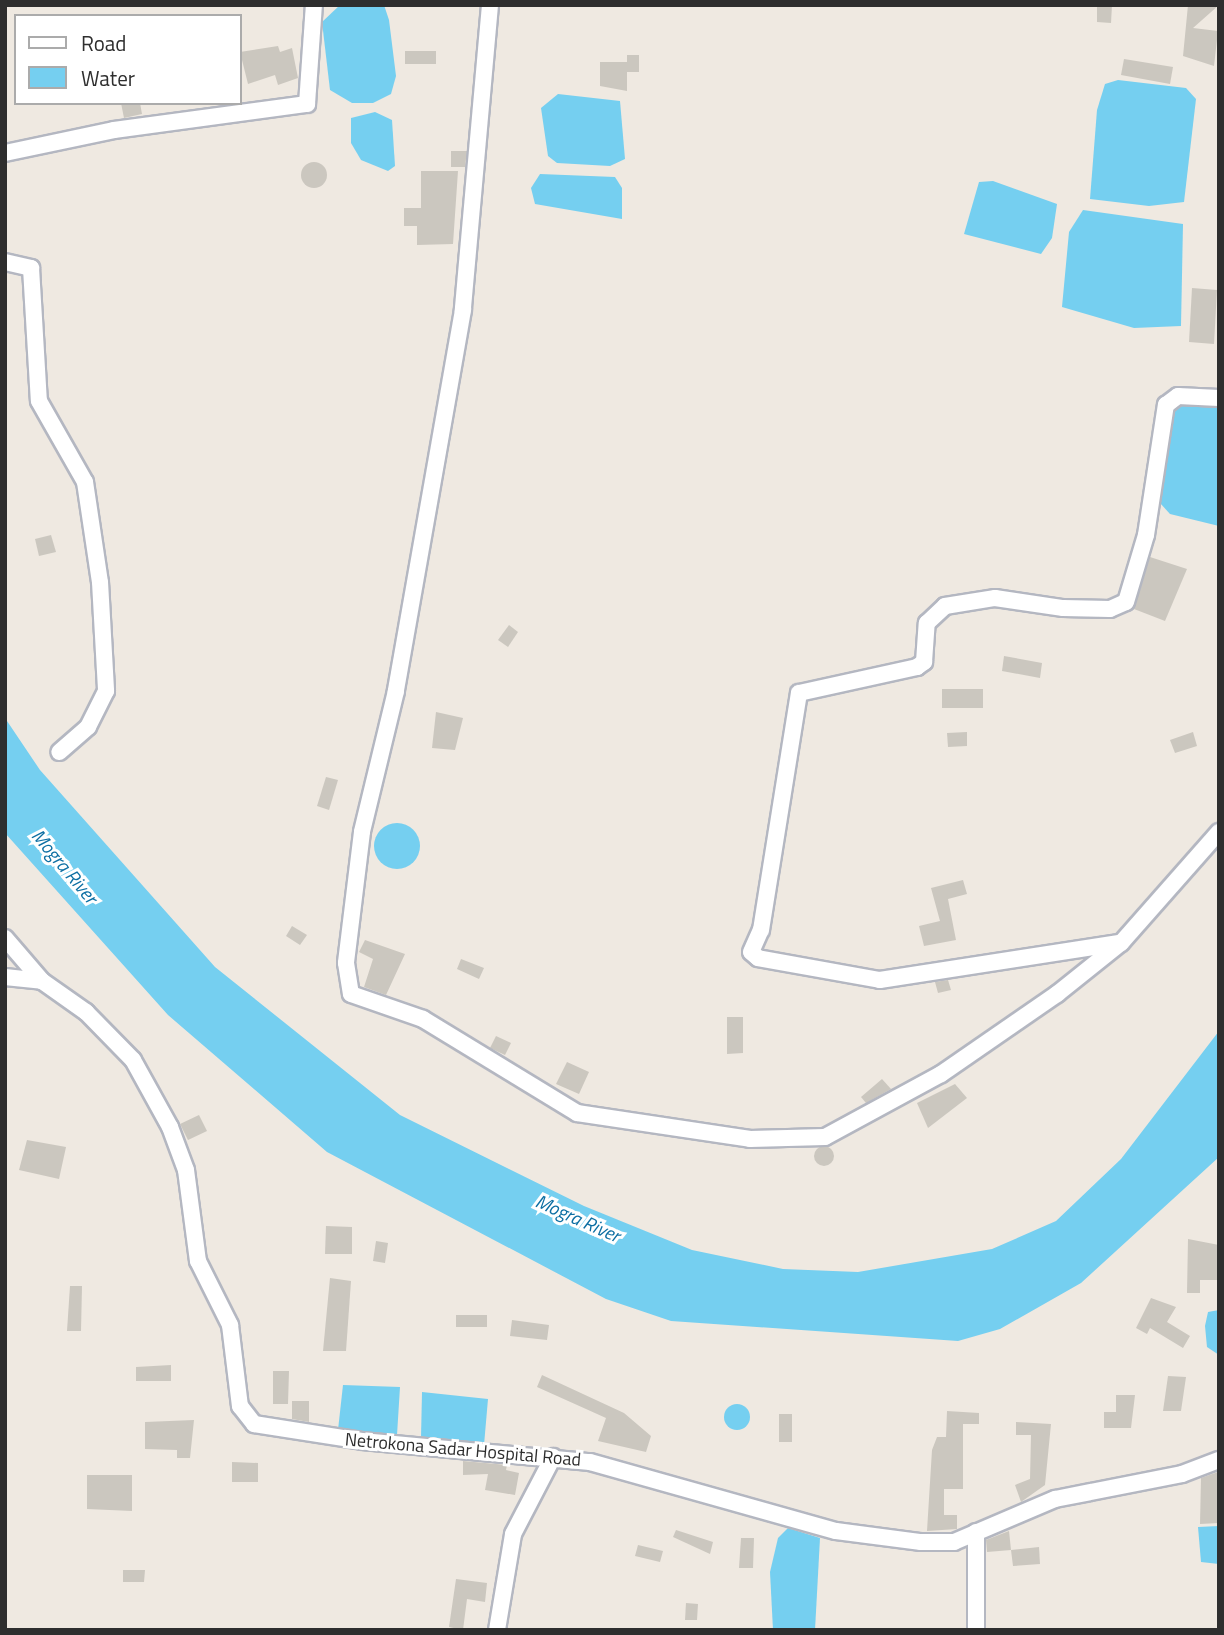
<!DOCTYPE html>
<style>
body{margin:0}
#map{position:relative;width:1224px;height:1635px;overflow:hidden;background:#efe9e1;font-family:"Titillium Web",sans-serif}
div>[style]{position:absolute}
.water>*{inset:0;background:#75cff0}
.round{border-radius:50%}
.building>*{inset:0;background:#cbc7bf}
.roads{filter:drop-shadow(2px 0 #b4b7c1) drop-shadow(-2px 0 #b4b7c1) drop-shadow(0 2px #b4b7c1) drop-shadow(0 -2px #b4b7c1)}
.street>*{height:16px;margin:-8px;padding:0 8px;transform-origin:8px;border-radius:8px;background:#fff}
span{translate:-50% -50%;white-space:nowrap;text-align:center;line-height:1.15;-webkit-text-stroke:6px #fff;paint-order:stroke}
.street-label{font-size:18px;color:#2e2e2e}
.water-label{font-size:19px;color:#0d6fa3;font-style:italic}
.frame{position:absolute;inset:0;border:7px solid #2e2e2e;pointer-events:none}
.legend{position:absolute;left:14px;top:14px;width:228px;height:91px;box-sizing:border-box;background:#fff;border:2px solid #ababab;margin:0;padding:9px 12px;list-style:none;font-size:21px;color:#2e2e2e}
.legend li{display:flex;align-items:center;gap:14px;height:35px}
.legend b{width:35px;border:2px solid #ababab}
</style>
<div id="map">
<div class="water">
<i style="clip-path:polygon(340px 5px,384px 5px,389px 20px,396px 76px,391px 94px,373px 103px,352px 103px,330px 90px,322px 22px)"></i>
<i style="clip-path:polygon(1118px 80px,1186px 88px,1196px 99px,1184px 202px,1149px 206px,1090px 199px,1097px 110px,1105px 84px)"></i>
<i style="clip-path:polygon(558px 94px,620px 101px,625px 159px,610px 166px,557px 163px,548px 156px,541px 108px)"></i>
<i style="clip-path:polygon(375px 112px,392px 120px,395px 166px,388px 171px,361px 160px,351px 143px,351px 118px)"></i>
<i style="clip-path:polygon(540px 174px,615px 177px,622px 188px,622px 219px,535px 204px,531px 188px)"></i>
<i style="clip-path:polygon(993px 181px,1057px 204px,1052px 238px,1041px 254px,964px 234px,979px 182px)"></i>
<i style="clip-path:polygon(1083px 210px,1183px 224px,1181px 326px,1134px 328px,1062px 307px,1069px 232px)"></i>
<i style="clip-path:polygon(1174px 403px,1219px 404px,1219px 526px,1170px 514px,1160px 503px)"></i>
<i style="clip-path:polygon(5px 718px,40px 770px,215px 967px,400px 1115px,584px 1206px,692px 1250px,783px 1269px,858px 1272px,992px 1249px,1056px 1221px,1121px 1159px,1219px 1031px,1219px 1157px,1081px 1283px,1000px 1329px,958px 1341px,671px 1321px,606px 1299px,327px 1152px,168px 1015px,5px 833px)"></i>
<i class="round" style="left:374px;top:823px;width:46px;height:46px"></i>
<i style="clip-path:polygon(1219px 1310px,1219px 1355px,1207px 1347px,1205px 1326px,1208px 1312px)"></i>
<i style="clip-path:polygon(343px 1385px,400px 1387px,397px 1435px,338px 1430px)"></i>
<i style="clip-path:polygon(422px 1392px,488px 1399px,484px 1445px,421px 1438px)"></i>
<i class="round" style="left:724px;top:1404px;width:26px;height:26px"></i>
<i style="clip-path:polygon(1219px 1526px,1219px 1564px,1201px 1562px,1198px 1527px)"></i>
<i style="clip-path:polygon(788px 1528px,820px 1538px,815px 1630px,773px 1630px,770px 1572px,778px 1538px)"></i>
</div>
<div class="building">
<i style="clip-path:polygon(1097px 5px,1112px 5px,1111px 23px,1097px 22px)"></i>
<i style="clip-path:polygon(1188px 5px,1219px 5px,1193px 28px,1218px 31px,1214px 66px,1183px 56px)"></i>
<i style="clip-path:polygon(278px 46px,280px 52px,292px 48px,298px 78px,278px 85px,275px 75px,248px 84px,240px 52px)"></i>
<i style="clip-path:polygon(405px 51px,436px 51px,436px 64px,405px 64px)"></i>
<i style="clip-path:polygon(627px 55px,639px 55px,639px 72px,627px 72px)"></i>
<i style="clip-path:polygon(1124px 59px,1173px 67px,1170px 84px,1121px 75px)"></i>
<i style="clip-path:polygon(600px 62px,627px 62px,627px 91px,600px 86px)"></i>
<i style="clip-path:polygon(121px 103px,140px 103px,142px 114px,124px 118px)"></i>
<i style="clip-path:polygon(451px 151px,467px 151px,465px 167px,451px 167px)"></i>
<i class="round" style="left:301px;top:162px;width:26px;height:26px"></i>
<i style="clip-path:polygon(421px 171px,458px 171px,453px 244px,417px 245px,417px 226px,404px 226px,404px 208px,421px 208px)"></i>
<i style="clip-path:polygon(1192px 288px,1217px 290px,1214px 344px,1189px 342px)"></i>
<i style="clip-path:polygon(51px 535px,56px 552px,39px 556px,35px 539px)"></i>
<i style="clip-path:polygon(1150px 557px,1187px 569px,1165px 621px,1134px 609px)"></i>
<i style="clip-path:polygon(509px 625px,518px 632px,508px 647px,498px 640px)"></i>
<i style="clip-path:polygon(1004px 656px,1042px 663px,1040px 678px,1002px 671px)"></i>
<i style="clip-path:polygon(942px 689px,983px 689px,983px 708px,942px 708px)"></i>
<i style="clip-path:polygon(436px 712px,463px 718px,455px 750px,432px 748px)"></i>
<i style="clip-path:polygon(967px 732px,967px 746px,948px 747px,947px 733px)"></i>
<i style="clip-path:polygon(1193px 732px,1197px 746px,1175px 753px,1170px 740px)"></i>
<i style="clip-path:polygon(326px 777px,338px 780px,329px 810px,317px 806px)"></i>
<i style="clip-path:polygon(963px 880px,967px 894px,948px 899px,956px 940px,924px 946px,919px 926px,940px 921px,931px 888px)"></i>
<i style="clip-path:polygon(292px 926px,307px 935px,300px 945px,286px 936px)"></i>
<i style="clip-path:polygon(365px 940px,405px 954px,386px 995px,364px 987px,373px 959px,359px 952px)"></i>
<i style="clip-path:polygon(461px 959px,484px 968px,479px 979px,457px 969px)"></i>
<i style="clip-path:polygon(948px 980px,951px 990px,938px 993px,935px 982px)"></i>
<i style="clip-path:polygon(727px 1017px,743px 1017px,743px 1053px,727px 1054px)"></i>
<i style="clip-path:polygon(496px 1036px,511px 1043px,505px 1055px,490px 1048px)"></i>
<i style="clip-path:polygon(567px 1062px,589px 1072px,579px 1094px,556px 1084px)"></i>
<i style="clip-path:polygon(882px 1079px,891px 1089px,866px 1103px,861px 1097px)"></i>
<i style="clip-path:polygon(955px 1084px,967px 1098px,928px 1128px,917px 1103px)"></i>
<i style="clip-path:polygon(199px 1115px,207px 1131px,188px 1140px,180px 1124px)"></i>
<i style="clip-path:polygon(27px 1140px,66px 1147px,59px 1179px,19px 1170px)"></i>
<i class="round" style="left:814px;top:1146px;width:20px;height:20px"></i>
<i style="clip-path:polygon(326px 1226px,352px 1227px,352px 1254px,325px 1254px)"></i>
<i style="clip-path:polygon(1188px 1239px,1219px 1245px,1219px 1280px,1200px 1280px,1200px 1293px,1187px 1293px)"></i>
<i style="clip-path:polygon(376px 1241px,388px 1243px,385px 1263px,373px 1261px)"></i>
<i style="clip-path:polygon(330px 1278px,351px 1281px,346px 1351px,323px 1351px)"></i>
<i style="clip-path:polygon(70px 1286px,82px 1286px,81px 1331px,67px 1331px)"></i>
<i style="clip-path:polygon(1151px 1298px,1176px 1307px,1167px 1322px,1190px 1336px,1183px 1348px,1150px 1328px,1147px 1334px,1136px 1328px)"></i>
<i style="clip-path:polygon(456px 1315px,487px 1315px,487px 1327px,456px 1327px)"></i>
<i style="clip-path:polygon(512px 1320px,549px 1325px,547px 1340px,510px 1336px)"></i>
<i style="clip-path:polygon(171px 1365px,171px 1381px,136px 1381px,136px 1367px)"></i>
<i style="clip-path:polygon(273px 1371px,289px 1371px,288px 1404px,273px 1404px)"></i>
<i style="clip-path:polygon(542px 1375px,624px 1413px,651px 1436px,646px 1452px,598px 1441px,606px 1418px,537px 1387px)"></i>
<i style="clip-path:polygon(1168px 1376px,1186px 1377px,1181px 1411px,1163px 1411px)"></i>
<i style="clip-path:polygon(1116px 1395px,1135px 1395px,1131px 1428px,1104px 1428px,1104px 1412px,1116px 1412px)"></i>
<i style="clip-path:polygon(292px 1401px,309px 1401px,309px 1422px,292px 1419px)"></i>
<i style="clip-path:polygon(947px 1411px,979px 1413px,979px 1424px,963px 1424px,963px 1489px,944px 1489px,944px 1515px,957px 1515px,957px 1529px,927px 1531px,932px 1450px,937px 1437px,946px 1437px)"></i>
<i style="clip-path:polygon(779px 1414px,792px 1414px,792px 1442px,779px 1442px)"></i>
<i style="clip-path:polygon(194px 1420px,190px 1458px,177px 1458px,177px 1450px,145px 1449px,145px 1422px)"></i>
<i style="clip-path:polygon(1016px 1422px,1051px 1424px,1045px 1485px,1021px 1502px,1015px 1485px,1030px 1479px,1031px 1435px,1016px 1435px)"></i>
<i style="clip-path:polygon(463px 1461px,507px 1465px,506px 1470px,519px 1473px,515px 1495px,485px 1490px,488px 1474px,463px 1475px)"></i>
<i style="clip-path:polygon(232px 1462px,258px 1463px,258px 1482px,232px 1482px)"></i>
<i style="clip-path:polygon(1218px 1472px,1219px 1523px,1200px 1524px,1201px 1478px)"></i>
<i style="clip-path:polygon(87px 1475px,132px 1475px,132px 1511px,87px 1509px)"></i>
<i style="clip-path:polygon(676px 1530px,713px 1542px,710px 1554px,673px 1537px)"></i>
<i style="clip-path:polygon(1009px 1531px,1011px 1550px,987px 1552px,986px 1540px)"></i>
<i style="clip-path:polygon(741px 1538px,754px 1538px,753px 1568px,739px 1568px)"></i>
<i style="clip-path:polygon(638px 1545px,663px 1551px,660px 1562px,635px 1556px)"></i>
<i style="clip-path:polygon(1039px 1547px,1040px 1564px,1013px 1566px,1011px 1550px)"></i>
<i style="clip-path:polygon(123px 1570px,145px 1570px,144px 1582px,123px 1582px)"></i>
<i style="clip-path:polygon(456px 1579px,487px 1583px,485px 1602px,467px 1599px,463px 1630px,449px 1627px)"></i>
<i style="clip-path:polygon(686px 1603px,698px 1604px,697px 1620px,685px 1620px)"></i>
</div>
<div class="roads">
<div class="street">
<i style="left:490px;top:5px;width:306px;rotate:95.1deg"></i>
<i style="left:463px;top:310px;width:387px;rotate:100deg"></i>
<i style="left:396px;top:691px;width:145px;rotate:103.6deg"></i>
<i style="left:362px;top:832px;width:132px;rotate:97deg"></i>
<i style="left:346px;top:963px;width:31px;rotate:81deg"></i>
<i style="left:351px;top:994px;width:76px;rotate:19.1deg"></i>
<i style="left:423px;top:1019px;width:180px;rotate:31.4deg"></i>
<i style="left:577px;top:1113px;width:175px;rotate:8.5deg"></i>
<i style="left:750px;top:1139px;width:75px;rotate:-1.5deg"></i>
<i style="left:825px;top:1137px;width:132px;rotate:-28.5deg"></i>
<i style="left:941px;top:1074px;width:141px;rotate:-34.6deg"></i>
<i style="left:1057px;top:994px;width:82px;rotate:-38.6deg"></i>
<i style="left:1121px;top:943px;width:148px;rotate:-48.6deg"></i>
<i style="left:5px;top:153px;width:111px;rotate:-11.9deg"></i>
<i style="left:114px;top:130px;width:195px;rotate:-7.7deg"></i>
<i style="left:307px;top:104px;width:99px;rotate:-86deg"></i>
<i style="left:5px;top:262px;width:27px;rotate:13deg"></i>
<i style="left:31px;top:268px;width:133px;rotate:86.6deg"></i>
<i style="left:39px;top:401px;width:93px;rotate:60.4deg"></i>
<i style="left:85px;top:482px;width:101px;rotate:81.5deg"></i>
<i style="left:100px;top:582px;width:109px;rotate:86.8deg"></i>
<i style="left:106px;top:691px;width:40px;rotate:116.6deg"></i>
<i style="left:88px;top:727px;width:38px;rotate:139deg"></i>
<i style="left:5px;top:938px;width:57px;rotate:49.3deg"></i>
<i style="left:42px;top:981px;width:54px;rotate:35.2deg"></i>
<i style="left:86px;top:1012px;width:67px;rotate:45.6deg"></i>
<i style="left:133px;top:1060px;width:77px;rotate:61.1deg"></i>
<i style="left:170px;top:1127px;width:46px;rotate:69.6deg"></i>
<i style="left:186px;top:1170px;width:92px;rotate:82.5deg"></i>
<i style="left:198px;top:1261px;width:72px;rotate:63.4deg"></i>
<i style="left:230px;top:1325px;width:82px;rotate:83deg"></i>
<i style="left:240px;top:1406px;width:23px;rotate:52deg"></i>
<i style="left:254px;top:1424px;width:109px;rotate:8.9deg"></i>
<i style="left:362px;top:1441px;width:229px;rotate:5.3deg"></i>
<i style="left:590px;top:1462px;width:255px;rotate:15.7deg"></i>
<i style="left:836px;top:1531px;width:86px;rotate:7.4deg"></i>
<i style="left:921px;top:1542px;width:33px"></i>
<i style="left:954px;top:1542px;width:110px;rotate:-23.1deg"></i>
<i style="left:1055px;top:1499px;width:129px;rotate:-11.1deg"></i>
<i style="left:1182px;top:1474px;width:40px;rotate:-21deg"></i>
<i style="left:1119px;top:943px;width:242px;rotate:171.2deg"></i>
<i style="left:880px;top:980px;width:124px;rotate:-169.8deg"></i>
<i style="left:758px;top:958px;width:9px;rotate:-139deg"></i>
<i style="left:751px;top:952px;width:24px;rotate:-66deg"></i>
<i style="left:761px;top:930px;width:240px;rotate:-80.9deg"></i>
<i style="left:799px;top:693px;width:121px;rotate:-12.4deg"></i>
<i style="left:917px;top:667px;width:9px;rotate:-36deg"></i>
<i style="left:924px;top:662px;width:39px;rotate:-86deg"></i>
<i style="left:927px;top:623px;width:25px;rotate:-43deg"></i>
<i style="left:945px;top:606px;width:51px;rotate:-9.1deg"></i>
<i style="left:995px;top:598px;width:69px;rotate:8.4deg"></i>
<i style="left:1063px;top:608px;width:47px;rotate:1.2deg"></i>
<i style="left:1110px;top:609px;width:17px;rotate:-24deg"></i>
<i style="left:1126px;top:602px;width:70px;rotate:-73.4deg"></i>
<i style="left:1146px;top:535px;width:132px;rotate:-81.3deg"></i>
<i style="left:1166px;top:405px;width:15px;rotate:-37deg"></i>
<i style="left:1178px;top:396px;width:41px;rotate:2.8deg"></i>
<i style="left:5px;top:977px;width:37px;rotate:6deg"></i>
<i style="left:976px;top:1532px;width:98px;rotate:90deg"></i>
<i style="left:497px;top:1630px;width:97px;rotate:-80.5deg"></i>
<i style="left:513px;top:1534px;width:87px;rotate:-62.5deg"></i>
</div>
</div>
<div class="street-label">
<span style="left:463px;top:1450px;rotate:5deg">Netrokona Sadar Hospital Road</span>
</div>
<div class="water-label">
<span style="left:65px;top:866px;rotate:50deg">Mogra River</span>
<span style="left:578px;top:1218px;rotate:24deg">Mogra River</span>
</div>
<div class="frame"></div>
<ul class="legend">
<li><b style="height:9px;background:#fff"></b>Road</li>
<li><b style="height:19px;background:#75cff0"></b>Water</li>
</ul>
</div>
